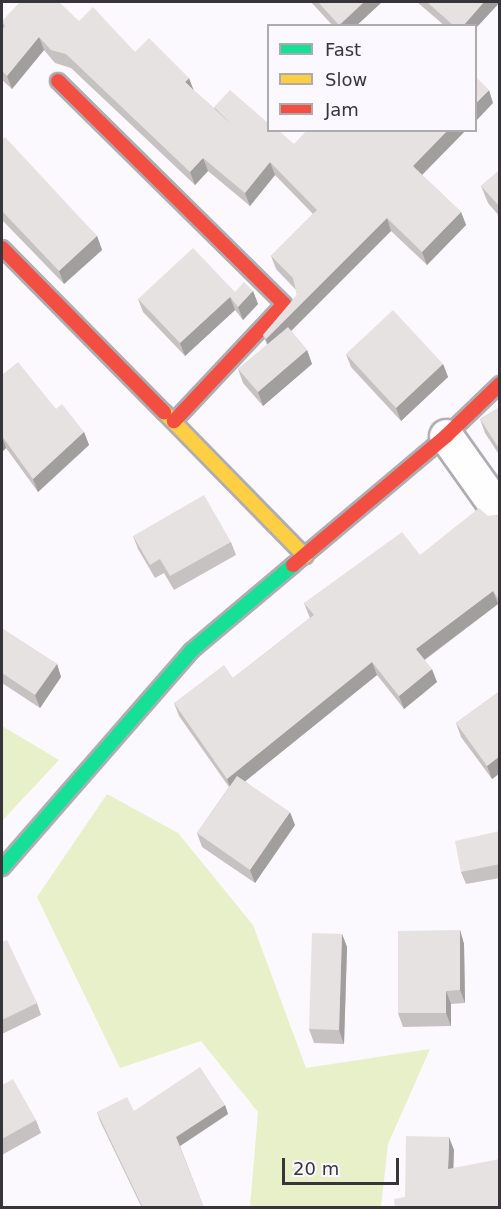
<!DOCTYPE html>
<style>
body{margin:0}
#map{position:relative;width:501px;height:1209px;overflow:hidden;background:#fbf9fe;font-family:"DejaVu Sans",sans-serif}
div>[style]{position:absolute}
.green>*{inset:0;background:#e7f0c9}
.roads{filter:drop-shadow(2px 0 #afadb2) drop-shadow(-2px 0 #afadb2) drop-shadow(0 2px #afadb2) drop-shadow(0 -2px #afadb2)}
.street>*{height:33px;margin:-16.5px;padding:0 16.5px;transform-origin:16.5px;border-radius:16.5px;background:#fefeff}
.fast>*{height:14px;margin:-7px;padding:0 7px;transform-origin:7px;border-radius:7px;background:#16e098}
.slow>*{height:14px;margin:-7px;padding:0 7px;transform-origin:7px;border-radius:7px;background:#ffcf43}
.jam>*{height:14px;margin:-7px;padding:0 7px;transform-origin:7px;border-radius:7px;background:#f24e42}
.wall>*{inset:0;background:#c6c2c2}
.shaded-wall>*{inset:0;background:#a19e9e}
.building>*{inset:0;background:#e6e2e1}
span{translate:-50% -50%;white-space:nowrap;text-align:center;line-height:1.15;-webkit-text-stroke:6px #fbf8ff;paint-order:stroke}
.frame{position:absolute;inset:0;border:3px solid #37343a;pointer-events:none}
.legend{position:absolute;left:267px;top:24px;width:210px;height:108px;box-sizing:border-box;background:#fbf8ff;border:2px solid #adaab0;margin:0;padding:8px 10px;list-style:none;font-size:18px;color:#37343a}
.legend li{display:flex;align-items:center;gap:12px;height:30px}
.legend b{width:30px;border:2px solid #adaab0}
.scale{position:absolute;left:282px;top:1158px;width:117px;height:27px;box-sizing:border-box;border:3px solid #37343a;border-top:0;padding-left:8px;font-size:18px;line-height:21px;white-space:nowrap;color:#37343a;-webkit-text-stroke:4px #fbf8ff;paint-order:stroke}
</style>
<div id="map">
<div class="green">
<i style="clip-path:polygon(2px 726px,59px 760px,2px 821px)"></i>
<i style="clip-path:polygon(107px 794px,178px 833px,253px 925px,306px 1068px,430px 1049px,388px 1144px,381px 1207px,250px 1207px,258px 1112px,201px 1041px,120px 1068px,37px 897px)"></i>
</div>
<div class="roads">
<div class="street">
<i style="left:446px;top:436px;width:93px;rotate:54.6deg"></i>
</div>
<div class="fast">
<i style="left:2px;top:868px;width:288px;rotate:-48.9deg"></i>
<i style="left:191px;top:651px;width:133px;rotate:-40.1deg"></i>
</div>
<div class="slow">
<i style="left:164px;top:412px;width:202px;rotate:45.6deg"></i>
</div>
<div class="jam">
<i style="left:58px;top:81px;width:317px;rotate:44.6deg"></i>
<i style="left:284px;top:304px;width:161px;rotate:133.2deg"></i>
<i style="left:2px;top:248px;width:231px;rotate:45.4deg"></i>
<i style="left:293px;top:565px;width:200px;rotate:-40.1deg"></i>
<i style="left:446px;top:436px;width:75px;rotate:-43.9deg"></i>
</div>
</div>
<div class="wall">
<i style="clip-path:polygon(311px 2px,382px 2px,356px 26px,333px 26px)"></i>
<i style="clip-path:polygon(417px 2px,500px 2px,476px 28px,476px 26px,445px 26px)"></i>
<i style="clip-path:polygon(2px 21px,79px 21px,135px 52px,193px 90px,215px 109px,214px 107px,294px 144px,466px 130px,422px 175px,461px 212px,466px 225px,427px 265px,391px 231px,291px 331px,307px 350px,312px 364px,263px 406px,243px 383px,238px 369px,267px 345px,263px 335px,297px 295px,296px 290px,276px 269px,271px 256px,313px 214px,275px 175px,250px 206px,208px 171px,195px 185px,71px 68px,55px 63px,44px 50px,12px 89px,2px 80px,2px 30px,3px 28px)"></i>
<i style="clip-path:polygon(2px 140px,97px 236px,102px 250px,64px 284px,2px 220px)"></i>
<i style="clip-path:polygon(500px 170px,500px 217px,488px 203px,481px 186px)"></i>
<i style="clip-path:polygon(253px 291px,258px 304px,243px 320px,235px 310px,185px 356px,143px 312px,138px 299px,235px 292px)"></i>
<i style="clip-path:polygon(346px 354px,443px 364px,448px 377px,401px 421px,351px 367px)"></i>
<i style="clip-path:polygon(2px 375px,56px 409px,84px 432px,89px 445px,38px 492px,6px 448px,2px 452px)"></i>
<i style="clip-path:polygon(500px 407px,500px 456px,485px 433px,480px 419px)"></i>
<i style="clip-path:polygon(500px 515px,500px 606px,498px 604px,425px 660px,437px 682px,404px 709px,377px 675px,245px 781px,295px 825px,255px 883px,202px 847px,197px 833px,229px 787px,179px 716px,174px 703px,233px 678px,310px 618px,304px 603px,420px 555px,488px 516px)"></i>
<i style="clip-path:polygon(133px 536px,231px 542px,236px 555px,174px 590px,164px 573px,155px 578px,138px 549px)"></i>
<i style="clip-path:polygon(2px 629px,57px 664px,61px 677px,40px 708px,2px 683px)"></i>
<i style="clip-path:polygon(500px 691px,500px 773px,492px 779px,461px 737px,456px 723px)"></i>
<i style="clip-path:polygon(500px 831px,500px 878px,466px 884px,461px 872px)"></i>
<i style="clip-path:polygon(460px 930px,464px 944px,465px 1003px,451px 1004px,451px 1026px,403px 1027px,398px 1013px)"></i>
<i style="clip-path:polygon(342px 934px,347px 947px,344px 1044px,314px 1043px,309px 1029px)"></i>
<i style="clip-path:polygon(2px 942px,37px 1003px,41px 1015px,2px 1034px)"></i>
<i style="clip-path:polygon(2px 1085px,36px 1120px,41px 1133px,2px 1155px)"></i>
<i style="clip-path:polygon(225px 1105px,228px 1114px,180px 1146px,204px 1208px,142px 1208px,100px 1121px,97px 1112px,134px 1111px)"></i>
</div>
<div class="shaded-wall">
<i style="clip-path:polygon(364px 2px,382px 2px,356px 26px,339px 26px)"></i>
<i style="clip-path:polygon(484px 2px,500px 2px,476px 28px,476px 26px,463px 26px)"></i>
<i style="clip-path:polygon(39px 37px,44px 50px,12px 89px,7px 76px)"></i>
<i style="clip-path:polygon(189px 78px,194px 91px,185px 82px)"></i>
<i style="clip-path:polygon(489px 90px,493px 103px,476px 121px,476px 103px)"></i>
<i style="clip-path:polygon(448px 130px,466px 130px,418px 179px,413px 166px)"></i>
<i style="clip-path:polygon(203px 158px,208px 171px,195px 185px,190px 172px)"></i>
<i style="clip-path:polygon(270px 162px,275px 175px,250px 206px,245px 193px)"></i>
<i style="clip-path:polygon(461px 212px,466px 225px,427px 265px,422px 252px)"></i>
<i style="clip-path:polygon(387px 218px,391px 231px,270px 352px,266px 339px)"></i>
<i style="clip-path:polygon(97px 236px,102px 250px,64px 284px,59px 271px)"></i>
<i style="clip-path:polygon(253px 291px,258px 304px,243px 320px,238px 307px)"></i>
<i style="clip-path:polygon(230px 297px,235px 310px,185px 356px,180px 343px)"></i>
<i style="clip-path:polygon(307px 350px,312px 364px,263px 406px,258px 392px)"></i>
<i style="clip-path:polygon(443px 364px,448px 377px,401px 421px,396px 408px)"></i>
<i style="clip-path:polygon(84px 432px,89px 445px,38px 492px,33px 479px)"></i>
<i style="clip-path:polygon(2px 436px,6px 448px,2px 452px)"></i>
<i style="clip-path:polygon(493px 591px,498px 604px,421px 662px,416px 649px)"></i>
<i style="clip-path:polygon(372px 662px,377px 675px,232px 792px,227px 779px)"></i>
<i style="clip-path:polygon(57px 664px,61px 677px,40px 708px,35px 695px)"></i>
<i style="clip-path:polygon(432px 669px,437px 682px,404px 709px,399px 696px)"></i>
<i style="clip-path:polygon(500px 756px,500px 773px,492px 779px,487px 766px)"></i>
<i style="clip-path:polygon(290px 812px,295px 825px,255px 883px,250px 870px)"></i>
<i style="clip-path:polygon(460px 930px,464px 944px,465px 1003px,460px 990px)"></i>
<i style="clip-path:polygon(342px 934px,347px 947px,344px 1044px,339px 1030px)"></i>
<i style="clip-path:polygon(446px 991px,451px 1004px,451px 1026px,446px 1013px)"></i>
<i style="clip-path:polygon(225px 1105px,228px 1114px,180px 1146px,176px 1137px)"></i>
<i style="clip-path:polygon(449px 1137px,454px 1150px,453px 1182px,448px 1169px)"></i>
</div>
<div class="building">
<i style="clip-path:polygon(20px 2px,59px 2px,79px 21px,93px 7px,135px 52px,149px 38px,189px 78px,185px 82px,231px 124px,214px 107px,230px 90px,268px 123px,268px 130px,278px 130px,294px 144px,307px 130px,448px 130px,413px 166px,461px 212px,422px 252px,387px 218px,266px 339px,263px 335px,297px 295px,293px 278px,271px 256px,317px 210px,270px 162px,245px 193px,203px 158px,190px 172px,66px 54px,51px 50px,39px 37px,7px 76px,2px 71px,2px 30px,5px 26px,2px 21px)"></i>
<i style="clip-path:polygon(318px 2px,364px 2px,339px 25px)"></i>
<i style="clip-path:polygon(427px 2px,484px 2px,463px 26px,454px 26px)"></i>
<i style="clip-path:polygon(476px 77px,489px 90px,476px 103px)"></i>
<i style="clip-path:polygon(5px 137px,97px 236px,59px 271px,2px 211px,2px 140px)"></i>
<i style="clip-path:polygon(500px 170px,500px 207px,481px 186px)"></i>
<i style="clip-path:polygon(193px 248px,235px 292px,244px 282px,253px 291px,238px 307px,230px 297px,180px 343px,138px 299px)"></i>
<i style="clip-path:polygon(393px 310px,443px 364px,396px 408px,346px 354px)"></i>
<i style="clip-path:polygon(288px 327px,307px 350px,258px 392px,238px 369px)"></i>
<i style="clip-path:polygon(18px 362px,56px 409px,62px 404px,84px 432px,33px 479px,2px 436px,2px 375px)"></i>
<i style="clip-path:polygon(500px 407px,500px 450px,480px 419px)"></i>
<i style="clip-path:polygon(204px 495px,231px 542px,170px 576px,160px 559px,150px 565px,133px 536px)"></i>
<i style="clip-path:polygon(479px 508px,488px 516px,500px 515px,500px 601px,493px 591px,416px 649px,432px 669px,399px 696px,372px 662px,227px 779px,174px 703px,224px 665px,233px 678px,314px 615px,304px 603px,402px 532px,420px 555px)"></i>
<i style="clip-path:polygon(2px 628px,57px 664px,35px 695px,2px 673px)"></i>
<i style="clip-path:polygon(500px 691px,500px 756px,487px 766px,456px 723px)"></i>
<i style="clip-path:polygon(237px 776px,290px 812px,250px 870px,197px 833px)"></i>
<i style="clip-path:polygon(500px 831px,500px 864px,461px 872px,455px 841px)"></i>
<i style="clip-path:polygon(460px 930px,460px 990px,446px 991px,446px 1013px,398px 1013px,398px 931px)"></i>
<i style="clip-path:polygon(312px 933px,342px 934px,339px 1030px,309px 1029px)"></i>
<i style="clip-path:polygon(7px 940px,37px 1003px,2px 1020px,2px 942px)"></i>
<i style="clip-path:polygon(200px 1067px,225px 1105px,176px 1137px,204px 1208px,143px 1208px,97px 1112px,127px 1097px,134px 1111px)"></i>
<i style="clip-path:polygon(13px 1079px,36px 1120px,2px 1139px,2px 1085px)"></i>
<i style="clip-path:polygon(406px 1136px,449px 1137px,448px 1169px,500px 1159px,500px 1208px,395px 1208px,394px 1199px,405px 1197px)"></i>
</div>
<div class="frame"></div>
<ul class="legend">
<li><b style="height:8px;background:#16e098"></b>Fast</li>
<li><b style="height:8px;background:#ffcf43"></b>Slow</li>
<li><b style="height:8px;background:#f24e42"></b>Jam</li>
</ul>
<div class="scale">20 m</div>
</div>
